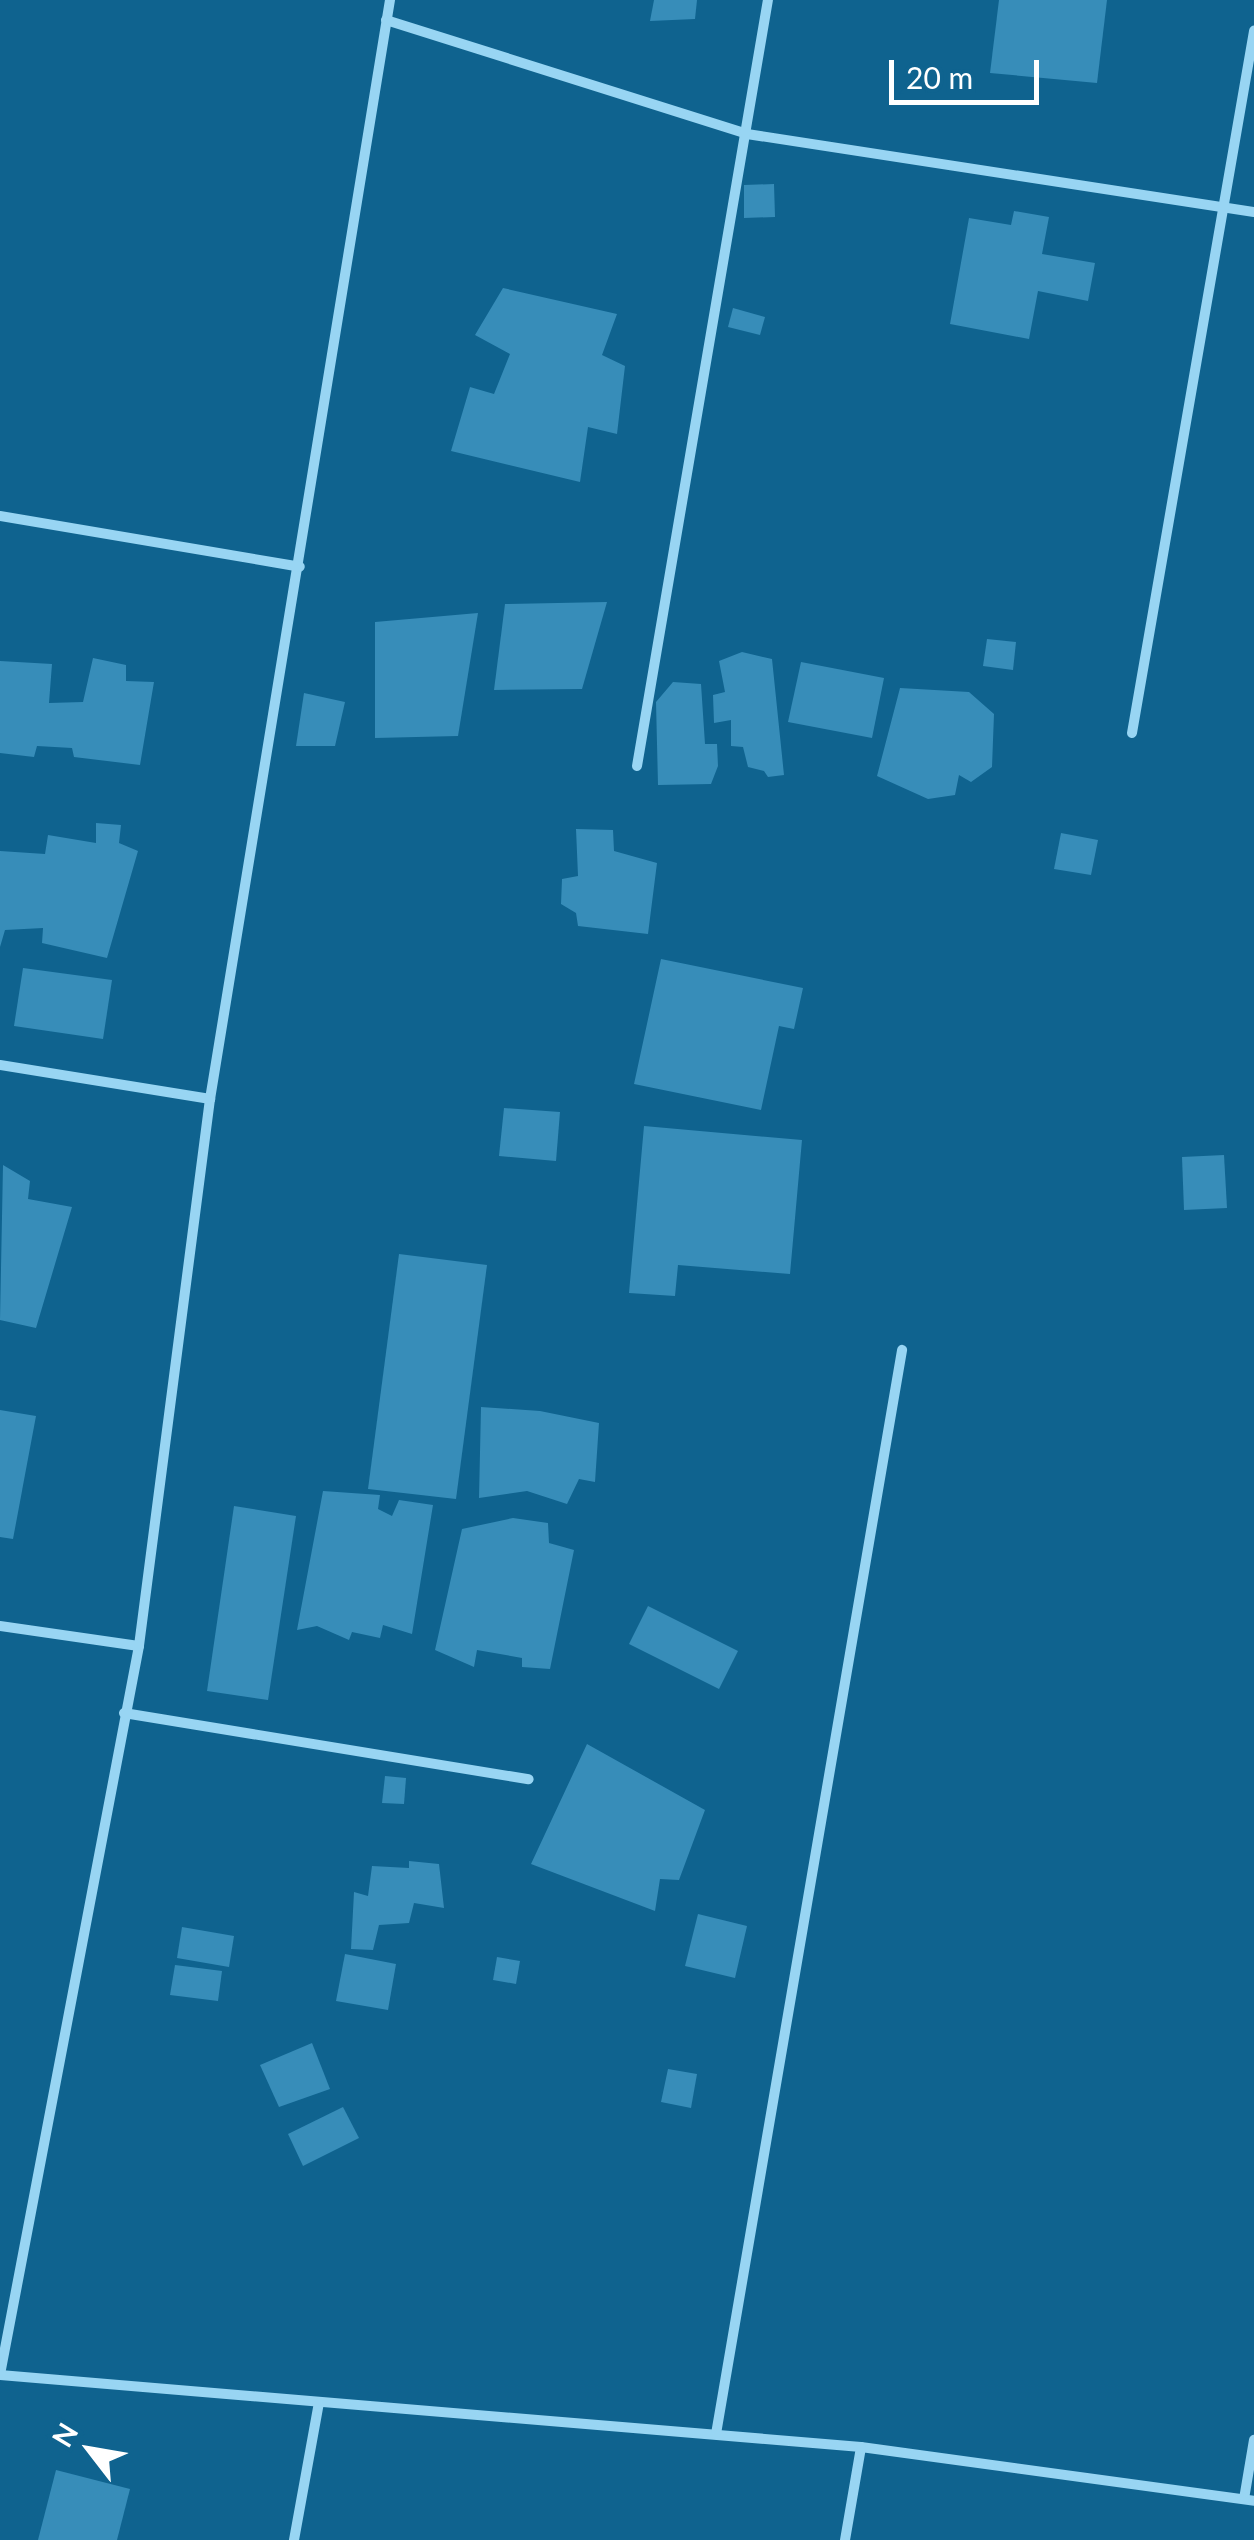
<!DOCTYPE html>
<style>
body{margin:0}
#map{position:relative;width:1254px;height:2540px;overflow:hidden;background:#0f638f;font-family:Lato,sans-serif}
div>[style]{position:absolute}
.building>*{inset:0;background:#378db9}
.street>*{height:10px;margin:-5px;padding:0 5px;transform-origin:5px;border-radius:5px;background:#98d5f3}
span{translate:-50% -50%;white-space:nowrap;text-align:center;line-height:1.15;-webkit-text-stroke:10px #0f638f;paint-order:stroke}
.north{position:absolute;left:40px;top:2400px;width:100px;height:100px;-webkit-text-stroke:8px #0f638f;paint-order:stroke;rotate:301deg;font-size:28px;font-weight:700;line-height:40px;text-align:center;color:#fff}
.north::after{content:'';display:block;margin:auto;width:35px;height:45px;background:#fff;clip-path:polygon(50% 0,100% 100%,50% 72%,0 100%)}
.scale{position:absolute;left:889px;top:60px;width:150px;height:45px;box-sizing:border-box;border:5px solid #fff;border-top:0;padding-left:12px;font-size:30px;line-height:35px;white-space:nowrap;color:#fff;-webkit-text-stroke:8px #0f638f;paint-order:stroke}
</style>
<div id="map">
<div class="building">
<i style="clip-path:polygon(654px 0,697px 0,695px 19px,650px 21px)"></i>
<i style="clip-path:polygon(999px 0,1107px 0,1097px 83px,990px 73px)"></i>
<i style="clip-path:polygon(774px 184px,775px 217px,744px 218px,744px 185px)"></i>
<i style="clip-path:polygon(1014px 211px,1049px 217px,1042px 254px,1095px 263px,1088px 301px,1038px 291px,1029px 339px,950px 324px,969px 218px,1011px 225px)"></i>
<i style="clip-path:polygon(503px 288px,617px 314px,602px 355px,625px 366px,617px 434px,588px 427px,580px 482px,451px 451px,470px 387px,494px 394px,510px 354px,475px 335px)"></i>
<i style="clip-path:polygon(733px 308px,765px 317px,760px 335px,728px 327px)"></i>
<i style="clip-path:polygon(607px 602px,582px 689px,494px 690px,505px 604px)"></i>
<i style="clip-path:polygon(478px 613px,458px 736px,375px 738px,375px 622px)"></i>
<i style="clip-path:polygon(987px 639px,1016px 642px,1013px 670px,983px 666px)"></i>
<i style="clip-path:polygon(742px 652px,772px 659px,784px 775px,768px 777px,764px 771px,748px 767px,743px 747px,731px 746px,731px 720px,714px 723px,713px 695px,725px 692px,719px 661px)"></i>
<i style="clip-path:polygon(93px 658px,126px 665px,126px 681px,154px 682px,140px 765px,74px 757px,72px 748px,37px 746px,34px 757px,0 753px,0 661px,52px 664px,49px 703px,83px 702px)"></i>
<i style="clip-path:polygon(801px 662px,884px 678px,872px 738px,788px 722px)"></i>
<i style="clip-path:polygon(673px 682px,701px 684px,705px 744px,717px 744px,718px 766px,711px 784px,658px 785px,656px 702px)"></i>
<i style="clip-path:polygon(900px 688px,969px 692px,994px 714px,992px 767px,971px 782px,959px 775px,955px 795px,928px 799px,877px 776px)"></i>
<i style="clip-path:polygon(304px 693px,345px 702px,335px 746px,296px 746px)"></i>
<i style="clip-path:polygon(96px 823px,121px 825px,119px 843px,138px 851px,107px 958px,42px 943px,43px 928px,5px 930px,0 947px,0 851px,45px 854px,48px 835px,96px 843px)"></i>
<i style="clip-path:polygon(576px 829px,613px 830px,614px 851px,657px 863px,648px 934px,578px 926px,576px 913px,561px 904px,562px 879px,578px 876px)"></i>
<i style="clip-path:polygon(1061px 833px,1098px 840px,1091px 875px,1054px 869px)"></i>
<i style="clip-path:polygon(661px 959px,803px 988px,794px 1029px,779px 1026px,761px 1110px,634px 1084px)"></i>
<i style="clip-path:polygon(23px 968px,112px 980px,103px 1039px,14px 1026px)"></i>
<i style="clip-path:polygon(504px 1108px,560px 1112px,556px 1161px,499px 1156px)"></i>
<i style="clip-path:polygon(644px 1126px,802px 1140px,790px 1274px,678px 1265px,675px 1296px,629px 1293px)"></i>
<i style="clip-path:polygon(1224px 1155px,1227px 1208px,1184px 1210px,1182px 1157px)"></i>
<i style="clip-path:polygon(3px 1165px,30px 1181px,28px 1199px,72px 1207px,36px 1328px,0 1320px)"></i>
<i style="clip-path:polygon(399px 1254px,487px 1265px,456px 1499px,368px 1489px)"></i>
<i style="clip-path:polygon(481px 1407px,540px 1411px,599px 1423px,595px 1482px,579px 1479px,567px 1504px,527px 1491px,479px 1498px)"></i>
<i style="clip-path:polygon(0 1410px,36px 1416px,13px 1539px,0 1537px)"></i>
<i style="clip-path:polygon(323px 1491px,380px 1495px,378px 1509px,392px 1516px,399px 1500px,433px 1505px,412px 1634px,383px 1625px,380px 1638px,352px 1632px,349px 1640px,317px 1626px,297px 1630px)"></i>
<i style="clip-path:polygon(234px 1506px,296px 1516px,268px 1700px,207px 1691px)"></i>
<i style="clip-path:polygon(513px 1518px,548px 1523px,549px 1543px,574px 1550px,550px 1669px,522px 1667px,522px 1658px,477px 1650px,474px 1667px,435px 1650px,462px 1529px)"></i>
<i style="clip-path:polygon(648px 1606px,738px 1651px,719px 1689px,629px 1644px)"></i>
<i style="clip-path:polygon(587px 1744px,705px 1810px,679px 1880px,660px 1879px,655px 1911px,531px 1864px)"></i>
<i style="clip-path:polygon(385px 1776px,406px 1778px,404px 1804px,382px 1803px)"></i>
<i style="clip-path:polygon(409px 1861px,439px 1864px,444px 1908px,414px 1903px,409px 1923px,379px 1925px,373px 1950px,351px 1949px,354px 1892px,368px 1896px,372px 1866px,409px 1868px)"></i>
<i style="clip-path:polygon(698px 1914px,747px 1926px,735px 1978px,685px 1966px)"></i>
<i style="clip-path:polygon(182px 1927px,234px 1936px,229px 1967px,177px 1958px)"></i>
<i style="clip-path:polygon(345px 1954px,396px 1964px,388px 2010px,336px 2001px)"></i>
<i style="clip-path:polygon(497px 1957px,520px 1961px,516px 1984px,493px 1980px)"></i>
<i style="clip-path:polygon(175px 1965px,222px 1971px,218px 2001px,170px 1995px)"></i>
<i style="clip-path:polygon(312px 2043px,330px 2089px,279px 2107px,260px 2065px)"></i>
<i style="clip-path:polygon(668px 2069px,697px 2074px,691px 2108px,661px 2102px)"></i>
<i style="clip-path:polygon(343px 2107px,359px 2138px,303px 2166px,288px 2134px)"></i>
<i style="clip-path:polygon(56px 2470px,130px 2489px,117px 2540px,38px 2540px)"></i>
</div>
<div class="street">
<i style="left:390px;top:0;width:1114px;rotate:99.3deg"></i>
<i style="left:210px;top:1099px;width:552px;rotate:97.4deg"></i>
<i style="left:139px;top:1646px;width:742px;rotate:100.8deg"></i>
<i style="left:0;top:2375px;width:864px;rotate:4.78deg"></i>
<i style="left:861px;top:2447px;width:397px;rotate:7.8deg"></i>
<i style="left:386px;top:20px;width:379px;rotate:17.5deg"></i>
<i style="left:747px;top:134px;width:513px;rotate:8.75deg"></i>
<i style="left:0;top:516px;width:304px;rotate:9.6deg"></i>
<i style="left:1132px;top:733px;width:713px;rotate:-80.14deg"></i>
<i style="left:637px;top:766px;width:777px;rotate:-80.3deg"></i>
<i style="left:0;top:1065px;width:213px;rotate:9.2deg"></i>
<i style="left:0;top:1626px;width:140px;rotate:8.2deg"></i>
<i style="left:124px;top:1713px;width:410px;rotate:9.3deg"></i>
<i style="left:716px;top:2434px;width:1100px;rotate:-80.26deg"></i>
<i style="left:1244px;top:2499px;width:60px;rotate:-80.4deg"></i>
<i style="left:294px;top:2540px;width:139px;rotate:-79.7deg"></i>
<i style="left:845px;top:2540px;width:94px;rotate:-80.2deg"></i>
</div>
<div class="north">N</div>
<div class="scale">20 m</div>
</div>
